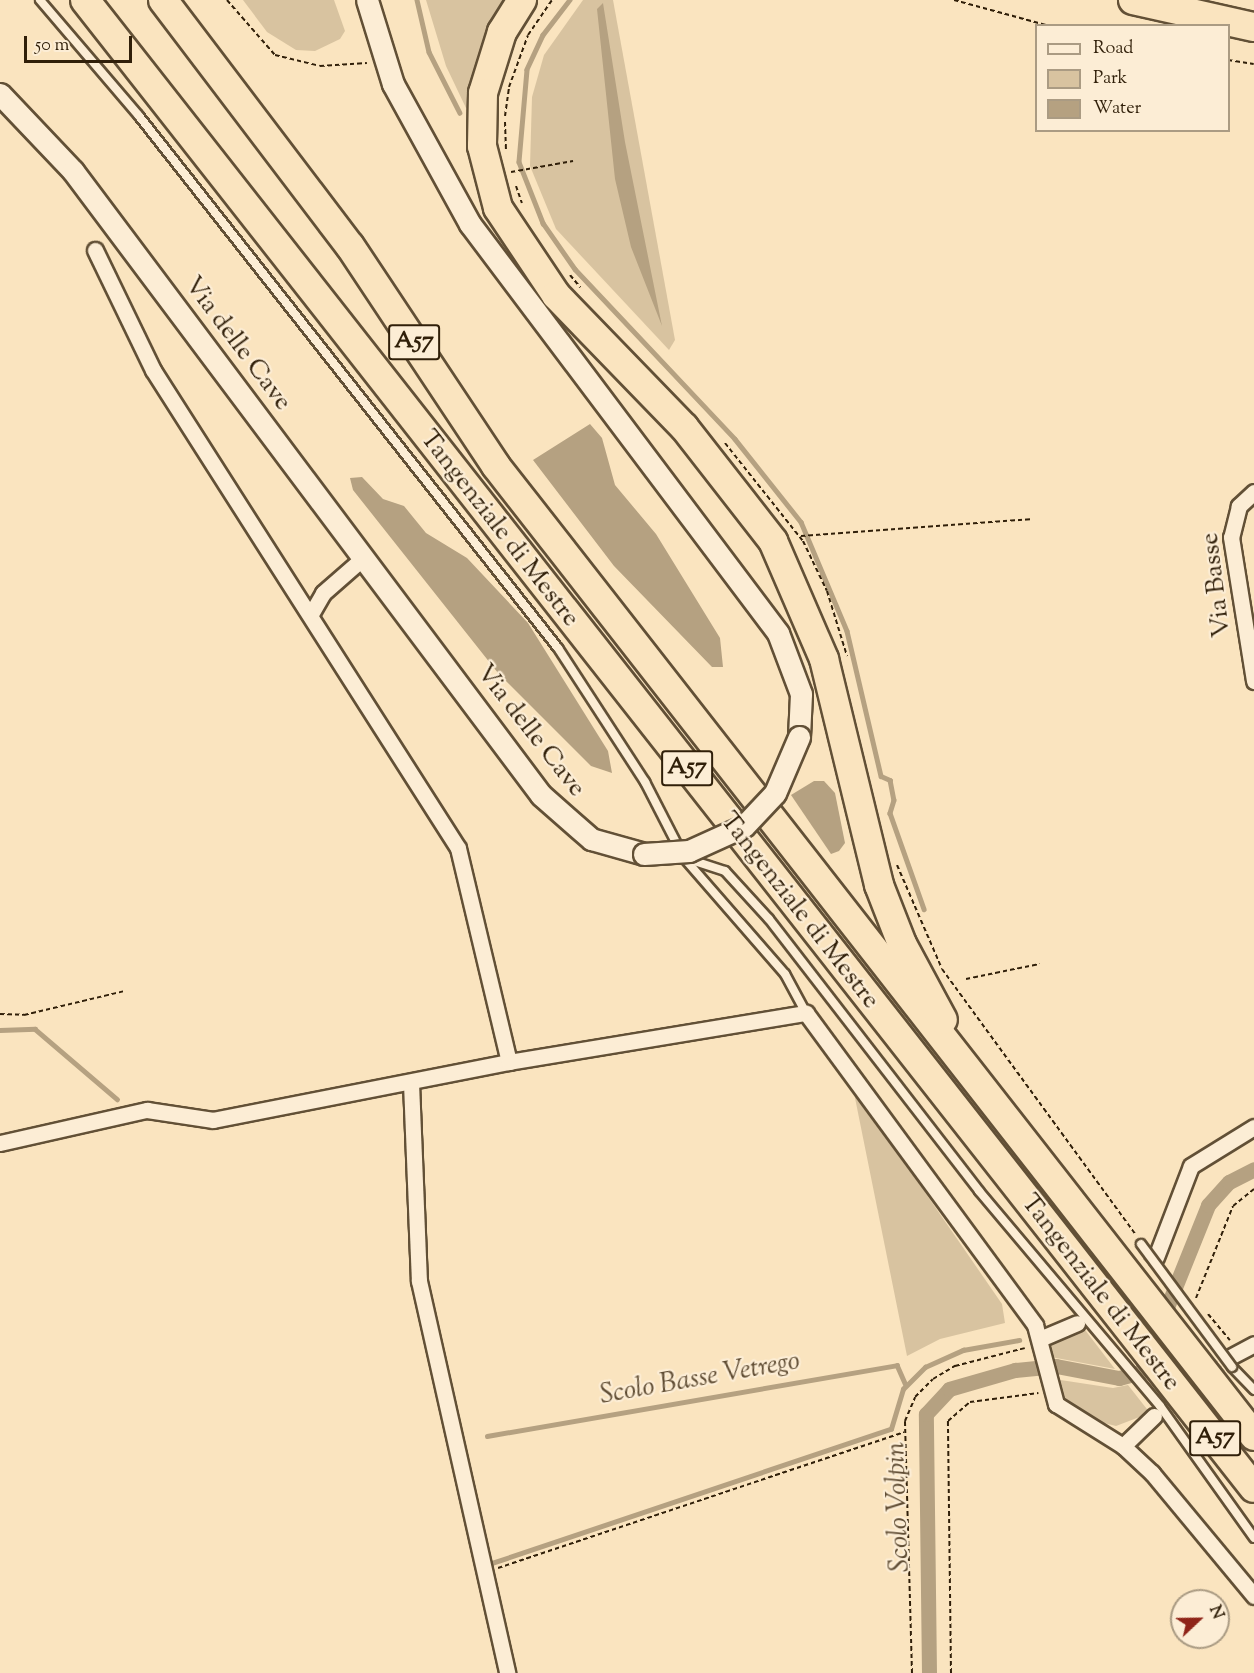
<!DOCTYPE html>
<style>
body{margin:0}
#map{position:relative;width:1254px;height:1673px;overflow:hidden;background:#fae4bf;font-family:"Sorts Mill Goudy",serif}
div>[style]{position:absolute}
.green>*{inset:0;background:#d8c3a0}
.water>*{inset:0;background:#b5a181}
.stream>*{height:4.5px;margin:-2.25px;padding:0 2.25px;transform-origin:2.25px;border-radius:2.25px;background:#b5a181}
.canal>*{height:15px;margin:-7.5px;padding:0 7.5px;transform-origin:7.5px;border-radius:7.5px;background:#b5a181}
.minor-tunnel>*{height:15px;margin-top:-7.5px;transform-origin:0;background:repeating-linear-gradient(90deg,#d2bd9b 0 15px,transparent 0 23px)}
.path>*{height:2px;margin-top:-1px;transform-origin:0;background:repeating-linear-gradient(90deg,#301f09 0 4.5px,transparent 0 7.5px)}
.roads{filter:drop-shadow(2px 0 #625036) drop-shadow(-2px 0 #625036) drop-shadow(0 2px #625036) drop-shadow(0 -2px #625036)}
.service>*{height:8px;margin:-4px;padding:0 4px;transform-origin:4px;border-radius:4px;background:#fcedd5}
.minor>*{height:15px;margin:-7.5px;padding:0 7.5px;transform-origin:7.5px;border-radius:7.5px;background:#fcedd5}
.secondary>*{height:21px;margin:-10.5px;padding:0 10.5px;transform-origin:10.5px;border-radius:10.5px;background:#fcedd5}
.motorway>*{height:28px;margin:-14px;padding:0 14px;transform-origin:14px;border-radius:14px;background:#fae4bf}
.bridges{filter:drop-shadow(2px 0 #625036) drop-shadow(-2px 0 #625036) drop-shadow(0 2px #625036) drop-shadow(0 -2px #625036)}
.service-bridge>*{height:8px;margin:-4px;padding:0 4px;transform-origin:4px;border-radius:4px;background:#fcedd5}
.secondary-bridge>*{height:21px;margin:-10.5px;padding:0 10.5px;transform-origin:10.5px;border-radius:10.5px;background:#fcedd5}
span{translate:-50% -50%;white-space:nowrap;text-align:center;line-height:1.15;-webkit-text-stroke:4.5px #fcedd5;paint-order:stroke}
.shield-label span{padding:2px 4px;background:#fcedd5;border:2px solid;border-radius:4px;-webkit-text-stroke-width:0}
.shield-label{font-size:24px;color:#301f09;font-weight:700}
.street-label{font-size:26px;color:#301f09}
.water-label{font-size:27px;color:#5f4c33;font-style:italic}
.legend{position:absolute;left:1035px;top:24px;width:195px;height:108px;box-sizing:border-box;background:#fcedd5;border:2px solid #aa9b83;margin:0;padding:8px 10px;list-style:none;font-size:18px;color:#301f09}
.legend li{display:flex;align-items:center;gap:12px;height:30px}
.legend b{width:30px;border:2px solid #aa9b83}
.north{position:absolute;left:1170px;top:1589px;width:60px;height:60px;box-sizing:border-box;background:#fcedd5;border:2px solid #aa9b83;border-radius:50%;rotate:68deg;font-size:16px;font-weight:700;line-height:24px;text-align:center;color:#301f09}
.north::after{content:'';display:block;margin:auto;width:21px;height:27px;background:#8f2418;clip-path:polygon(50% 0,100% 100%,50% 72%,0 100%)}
.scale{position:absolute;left:24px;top:36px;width:108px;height:27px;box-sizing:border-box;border:3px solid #301f09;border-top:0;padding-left:8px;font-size:18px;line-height:21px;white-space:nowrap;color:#301f09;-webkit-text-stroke:4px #fcedd5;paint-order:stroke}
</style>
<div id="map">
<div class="green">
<i style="clip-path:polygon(243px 0,334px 0,345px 31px,340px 39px,315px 51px,296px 50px,267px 32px)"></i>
<i style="clip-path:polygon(426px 0,505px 0,479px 63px,472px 107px,466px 108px,446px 66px)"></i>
<i style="clip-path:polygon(583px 0,613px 0,675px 340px,669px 350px,556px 229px,530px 166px,532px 97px,544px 55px)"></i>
<i style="clip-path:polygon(853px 1088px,1002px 1304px,1005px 1323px,940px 1339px,907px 1356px)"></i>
<i style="clip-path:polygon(1082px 1326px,1115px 1369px,1051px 1357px,1050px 1342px)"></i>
<i style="clip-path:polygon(1054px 1379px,1113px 1388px,1128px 1385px,1150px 1413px,1116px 1426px,1104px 1423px,1071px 1408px)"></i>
</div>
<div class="water">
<i style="clip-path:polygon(603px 3px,625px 142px,662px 326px,631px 247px,615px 179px,597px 9px)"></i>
<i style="clip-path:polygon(590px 424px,602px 438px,615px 485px,656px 534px,720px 638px,723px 667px,712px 667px,614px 566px,533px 460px)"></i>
<i style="clip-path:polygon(362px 477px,383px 499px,404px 506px,426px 533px,467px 558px,528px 623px,608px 751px,612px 773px,591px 766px,498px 673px,353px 490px,350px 478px)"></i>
<i style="clip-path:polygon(814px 781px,824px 781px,835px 793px,845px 843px,839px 851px,831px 854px,791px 795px)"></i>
</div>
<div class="stream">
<i style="left:417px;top:0;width:53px;rotate:77deg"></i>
<i style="left:429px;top:52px;width:68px;rotate:63.1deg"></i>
<i style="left:570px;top:0;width:44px;rotate:127.6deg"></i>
<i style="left:543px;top:35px;width:38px;rotate:115deg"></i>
<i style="left:527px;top:70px;width:92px;rotate:95deg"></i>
<i style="left:519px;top:162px;width:66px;rotate:68.5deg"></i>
<i style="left:543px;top:223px;width:56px;rotate:55.2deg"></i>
<i style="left:575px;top:269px;width:233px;rotate:46.7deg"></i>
<i style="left:735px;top:439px;width:106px;rotate:51.5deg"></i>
<i style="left:801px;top:522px;width:118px;rotate:67.1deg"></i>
<i style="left:847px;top:631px;width:149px;rotate:76.8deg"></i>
<i style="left:881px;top:776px;width:10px;rotate:24deg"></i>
<i style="left:890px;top:780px;width:20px;rotate:79deg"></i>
<i style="left:894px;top:800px;width:14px;rotate:107deg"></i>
<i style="left:890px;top:813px;width:102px;rotate:70.5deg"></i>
<i style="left:0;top:1030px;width:35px;rotate:-2deg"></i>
<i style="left:35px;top:1029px;width:108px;rotate:40.5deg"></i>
<i style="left:487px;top:1436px;width:416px;rotate:-9.8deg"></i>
<i style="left:897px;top:1365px;width:22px;rotate:66deg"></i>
<i style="left:489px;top:1564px;width:424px;rotate:-18.6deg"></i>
<i style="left:891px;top:1429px;width:42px;rotate:-73.3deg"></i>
<i style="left:903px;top:1389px;width:31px;rotate:-45deg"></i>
<i style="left:925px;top:1367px;width:42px;rotate:-24.1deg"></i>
<i style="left:963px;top:1350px;width:57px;rotate:-10.1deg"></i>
</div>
<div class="canal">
<i style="left:929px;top:1673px;width:259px;rotate:-90.7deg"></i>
<i style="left:926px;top:1414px;width:34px;rotate:-47deg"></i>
<i style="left:949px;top:1389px;width:69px;rotate:-16.1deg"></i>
<i style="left:1015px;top:1370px;width:41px;rotate:-5.6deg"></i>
<i style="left:1056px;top:1366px;width:64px;rotate:10.8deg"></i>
<i style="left:1119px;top:1378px;width:23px;rotate:-15deg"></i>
<i style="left:1141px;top:1372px;width:180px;rotate:-68.1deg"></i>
<i style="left:1208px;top:1205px;width:31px;rotate:-48deg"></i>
<i style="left:1229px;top:1182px;width:28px;rotate:-27deg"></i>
</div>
<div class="minor-tunnel">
<i style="left:1077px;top:1323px;width:103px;rotate:-39.9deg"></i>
<i style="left:1154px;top:1416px;width:96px;rotate:-37.8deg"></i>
</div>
<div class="path">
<i style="left:227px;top:0;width:73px;rotate:48.9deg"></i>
<i style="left:275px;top:55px;width:46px;rotate:13.7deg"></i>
<i style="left:320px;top:66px;width:47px;rotate:-3.7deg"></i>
<i style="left:954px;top:0;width:99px;rotate:15.2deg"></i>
<i style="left:1228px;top:60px;width:26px;rotate:9deg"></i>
<i style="left:505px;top:116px;width:29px;rotate:-82deg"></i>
<i style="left:509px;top:87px;width:55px;rotate:-69.9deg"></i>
<i style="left:528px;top:35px;width:42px;rotate:-55.6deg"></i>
<i style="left:505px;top:122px;width:27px;rotate:88deg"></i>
<i style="left:511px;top:172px;width:63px;rotate:-10.1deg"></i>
<i style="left:516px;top:186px;width:18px;rotate:71deg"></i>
<i style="left:570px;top:275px;width:16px;rotate:50deg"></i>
<i style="left:725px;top:443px;width:125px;rotate:51.5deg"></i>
<i style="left:803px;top:541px;width:55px;rotate:64.4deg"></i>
<i style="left:827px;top:591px;width:68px;rotate:72.9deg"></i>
<i style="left:801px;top:536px;width:230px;rotate:-4.2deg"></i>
<i style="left:897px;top:865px;width:113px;rotate:66.6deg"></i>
<i style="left:942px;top:969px;width:328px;rotate:53.9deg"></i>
<i style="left:966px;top:979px;width:75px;rotate:-11.6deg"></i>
<i style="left:0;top:1014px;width:24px;rotate:2deg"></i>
<i style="left:24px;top:1015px;width:104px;rotate:-13.4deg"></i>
<i style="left:1196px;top:1298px;width:99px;rotate:-68.1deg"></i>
<i style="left:1233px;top:1206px;width:27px;rotate:-39deg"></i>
<i style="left:1208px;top:1314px;width:34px;rotate:50deg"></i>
<i style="left:498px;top:1568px;width:428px;rotate:-18.5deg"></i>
<i style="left:912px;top:1673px;width:252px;rotate:-91.6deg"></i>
<i style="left:905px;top:1421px;width:26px;rotate:-67deg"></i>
<i style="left:915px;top:1397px;width:25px;rotate:-45deg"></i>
<i style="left:933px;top:1379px;width:26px;rotate:-31deg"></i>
<i style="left:955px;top:1366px;width:72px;rotate:-14.4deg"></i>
<i style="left:951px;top:1673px;width:252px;rotate:-90.7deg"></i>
<i style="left:948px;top:1421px;width:29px;rotate:-41deg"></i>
<i style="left:970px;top:1402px;width:69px;rotate:-7.5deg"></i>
</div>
<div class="roads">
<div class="service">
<i style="left:40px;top:0;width:153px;rotate:49.5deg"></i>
<i style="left:139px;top:116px;width:677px;rotate:51.78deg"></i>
<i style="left:558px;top:648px;width:160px;rotate:57deg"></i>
<i style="left:645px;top:782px;width:85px;rotate:62.8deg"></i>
<i style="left:684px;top:858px;width:154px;rotate:49deg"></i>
<i style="left:785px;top:974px;width:44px;rotate:61.7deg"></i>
<i style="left:685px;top:858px;width:42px;rotate:18deg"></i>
<i style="left:725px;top:871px;width:65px;rotate:47.5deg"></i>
<i style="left:769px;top:919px;width:344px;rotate:52.3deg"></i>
<i style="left:979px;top:1191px;width:281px;rotate:49.9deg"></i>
<i style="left:1160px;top:1406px;width:162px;rotate:54.5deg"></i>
<i style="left:1232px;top:1367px;width:32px;rotate:46deg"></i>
</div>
<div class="minor">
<i style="left:95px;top:250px;width:133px;rotate:64.2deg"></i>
<i style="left:153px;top:370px;width:567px;rotate:57.46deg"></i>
<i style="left:458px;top:848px;width:220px;rotate:76.6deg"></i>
<i style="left:1254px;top:492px;width:21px;rotate:137deg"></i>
<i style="left:1239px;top:506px;width:32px;rotate:104deg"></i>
<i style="left:1231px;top:537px;width:146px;rotate:80.9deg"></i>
<i style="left:311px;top:614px;width:24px;rotate:-60deg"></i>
<i style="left:323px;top:593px;width:53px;rotate:-41.2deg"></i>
<i style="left:411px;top:1083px;width:198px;rotate:87.7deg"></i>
<i style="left:419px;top:1281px;width:402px;rotate:77.3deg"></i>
<i style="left:0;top:1143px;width:151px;rotate:-12.7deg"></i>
<i style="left:147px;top:1110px;width:67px;rotate:8.6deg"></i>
<i style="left:213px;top:1120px;width:302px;rotate:-11.1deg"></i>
<i style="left:509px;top:1062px;width:301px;rotate:-9.4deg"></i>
<i style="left:806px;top:1013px;width:387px;rotate:53.7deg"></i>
<i style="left:1035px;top:1325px;width:82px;rotate:75.1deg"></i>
<i style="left:1056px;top:1404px;width:79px;rotate:32.1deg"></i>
<i style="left:1123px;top:1446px;width:40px;rotate:43deg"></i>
<i style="left:1152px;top:1473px;width:160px;rotate:50.3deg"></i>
<i style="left:1156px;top:1257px;width:97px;rotate:-69deg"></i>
<i style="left:1191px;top:1166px;width:74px;rotate:-31.8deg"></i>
<i style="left:1042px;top:1338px;width:38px;rotate:-23deg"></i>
<i style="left:1230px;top:1357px;width:27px;rotate:-28deg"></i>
<i style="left:1123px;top:1446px;width:43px;rotate:-44.1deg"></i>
</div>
<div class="secondary">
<i style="left:367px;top:0;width:88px;rotate:72.8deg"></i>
<i style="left:393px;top:84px;width:160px;rotate:61.2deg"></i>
<i style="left:470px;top:224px;width:512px;rotate:53.02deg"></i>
<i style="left:778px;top:633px;width:65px;rotate:69.3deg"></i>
<i style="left:801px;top:694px;width:43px;rotate:92.7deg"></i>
<i style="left:0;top:94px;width:106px;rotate:46.5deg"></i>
<i style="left:73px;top:171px;width:780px;rotate:53.13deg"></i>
<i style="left:541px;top:795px;width:67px;rotate:41.3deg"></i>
<i style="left:591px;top:839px;width:55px;rotate:15.8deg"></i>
</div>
<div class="motorway">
<i style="left:85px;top:0;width:1892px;rotate:51.85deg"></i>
<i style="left:163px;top:0;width:309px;rotate:52.8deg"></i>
<i style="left:350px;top:246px;width:264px;rotate:56.4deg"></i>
<i style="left:496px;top:466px;width:1231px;rotate:51.99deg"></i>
<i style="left:522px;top:0;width:38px;rotate:122deg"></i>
<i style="left:502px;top:32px;width:64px;rotate:107.3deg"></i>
<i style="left:483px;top:93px;width:53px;rotate:91.1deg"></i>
<i style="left:482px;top:146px;width:64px;rotate:75.5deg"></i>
<i style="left:498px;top:208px;width:105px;rotate:56.3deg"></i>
<i style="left:556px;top:295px;width:184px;rotate:45.9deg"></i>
<i style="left:684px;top:427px;width:145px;rotate:52deg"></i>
<i style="left:773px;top:541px;width:129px;rotate:66.6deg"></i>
<i style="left:824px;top:659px;width:233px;rotate:76.3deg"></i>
<i style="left:879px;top:885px;width:63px;rotate:68.7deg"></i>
<i style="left:902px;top:944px;width:86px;rotate:61.7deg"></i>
<i style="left:1133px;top:0;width:124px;rotate:12.6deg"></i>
</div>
</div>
<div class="bridges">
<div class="service-bridge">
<i style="left:1141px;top:1244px;width:153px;rotate:53.5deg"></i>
</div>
<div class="secondary-bridge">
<i style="left:644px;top:854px;width:45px;rotate:-3.8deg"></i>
<i style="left:689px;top:851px;width:60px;rotate:-24.4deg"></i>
<i style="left:744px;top:826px;width:45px;rotate:-46.8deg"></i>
<i style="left:775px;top:793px;width:61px;rotate:-66.8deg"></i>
</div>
</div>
<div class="shield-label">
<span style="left:414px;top:342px">A57</span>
<span style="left:687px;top:768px">A57</span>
<span style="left:1215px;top:1438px">A57</span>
</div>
<div class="street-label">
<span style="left:237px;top:344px;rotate:53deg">Via delle Cave</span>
<span style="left:499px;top:529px;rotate:52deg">Tangenziale di Mestre</span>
<span style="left:1217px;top:585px;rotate:-97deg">Via Basse</span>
<span style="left:530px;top:731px;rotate:52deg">Via delle Cave</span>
<span style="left:799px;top:911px;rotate:52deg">Tangenziale di Mestre</span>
<span style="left:1100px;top:1293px;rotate:52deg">Tangenziale di Mestre</span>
</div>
<div class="water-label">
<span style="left:700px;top:1379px;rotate:-10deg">Scolo Basse Vetrego</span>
<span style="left:899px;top:1507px;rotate:-92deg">Scolo Volpin</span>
</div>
<ul class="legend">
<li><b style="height:8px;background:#fcedd5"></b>Road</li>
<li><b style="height:16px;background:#d8c3a0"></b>Park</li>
<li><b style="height:16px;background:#b5a181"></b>Water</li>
</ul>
<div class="north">N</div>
<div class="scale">50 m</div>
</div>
